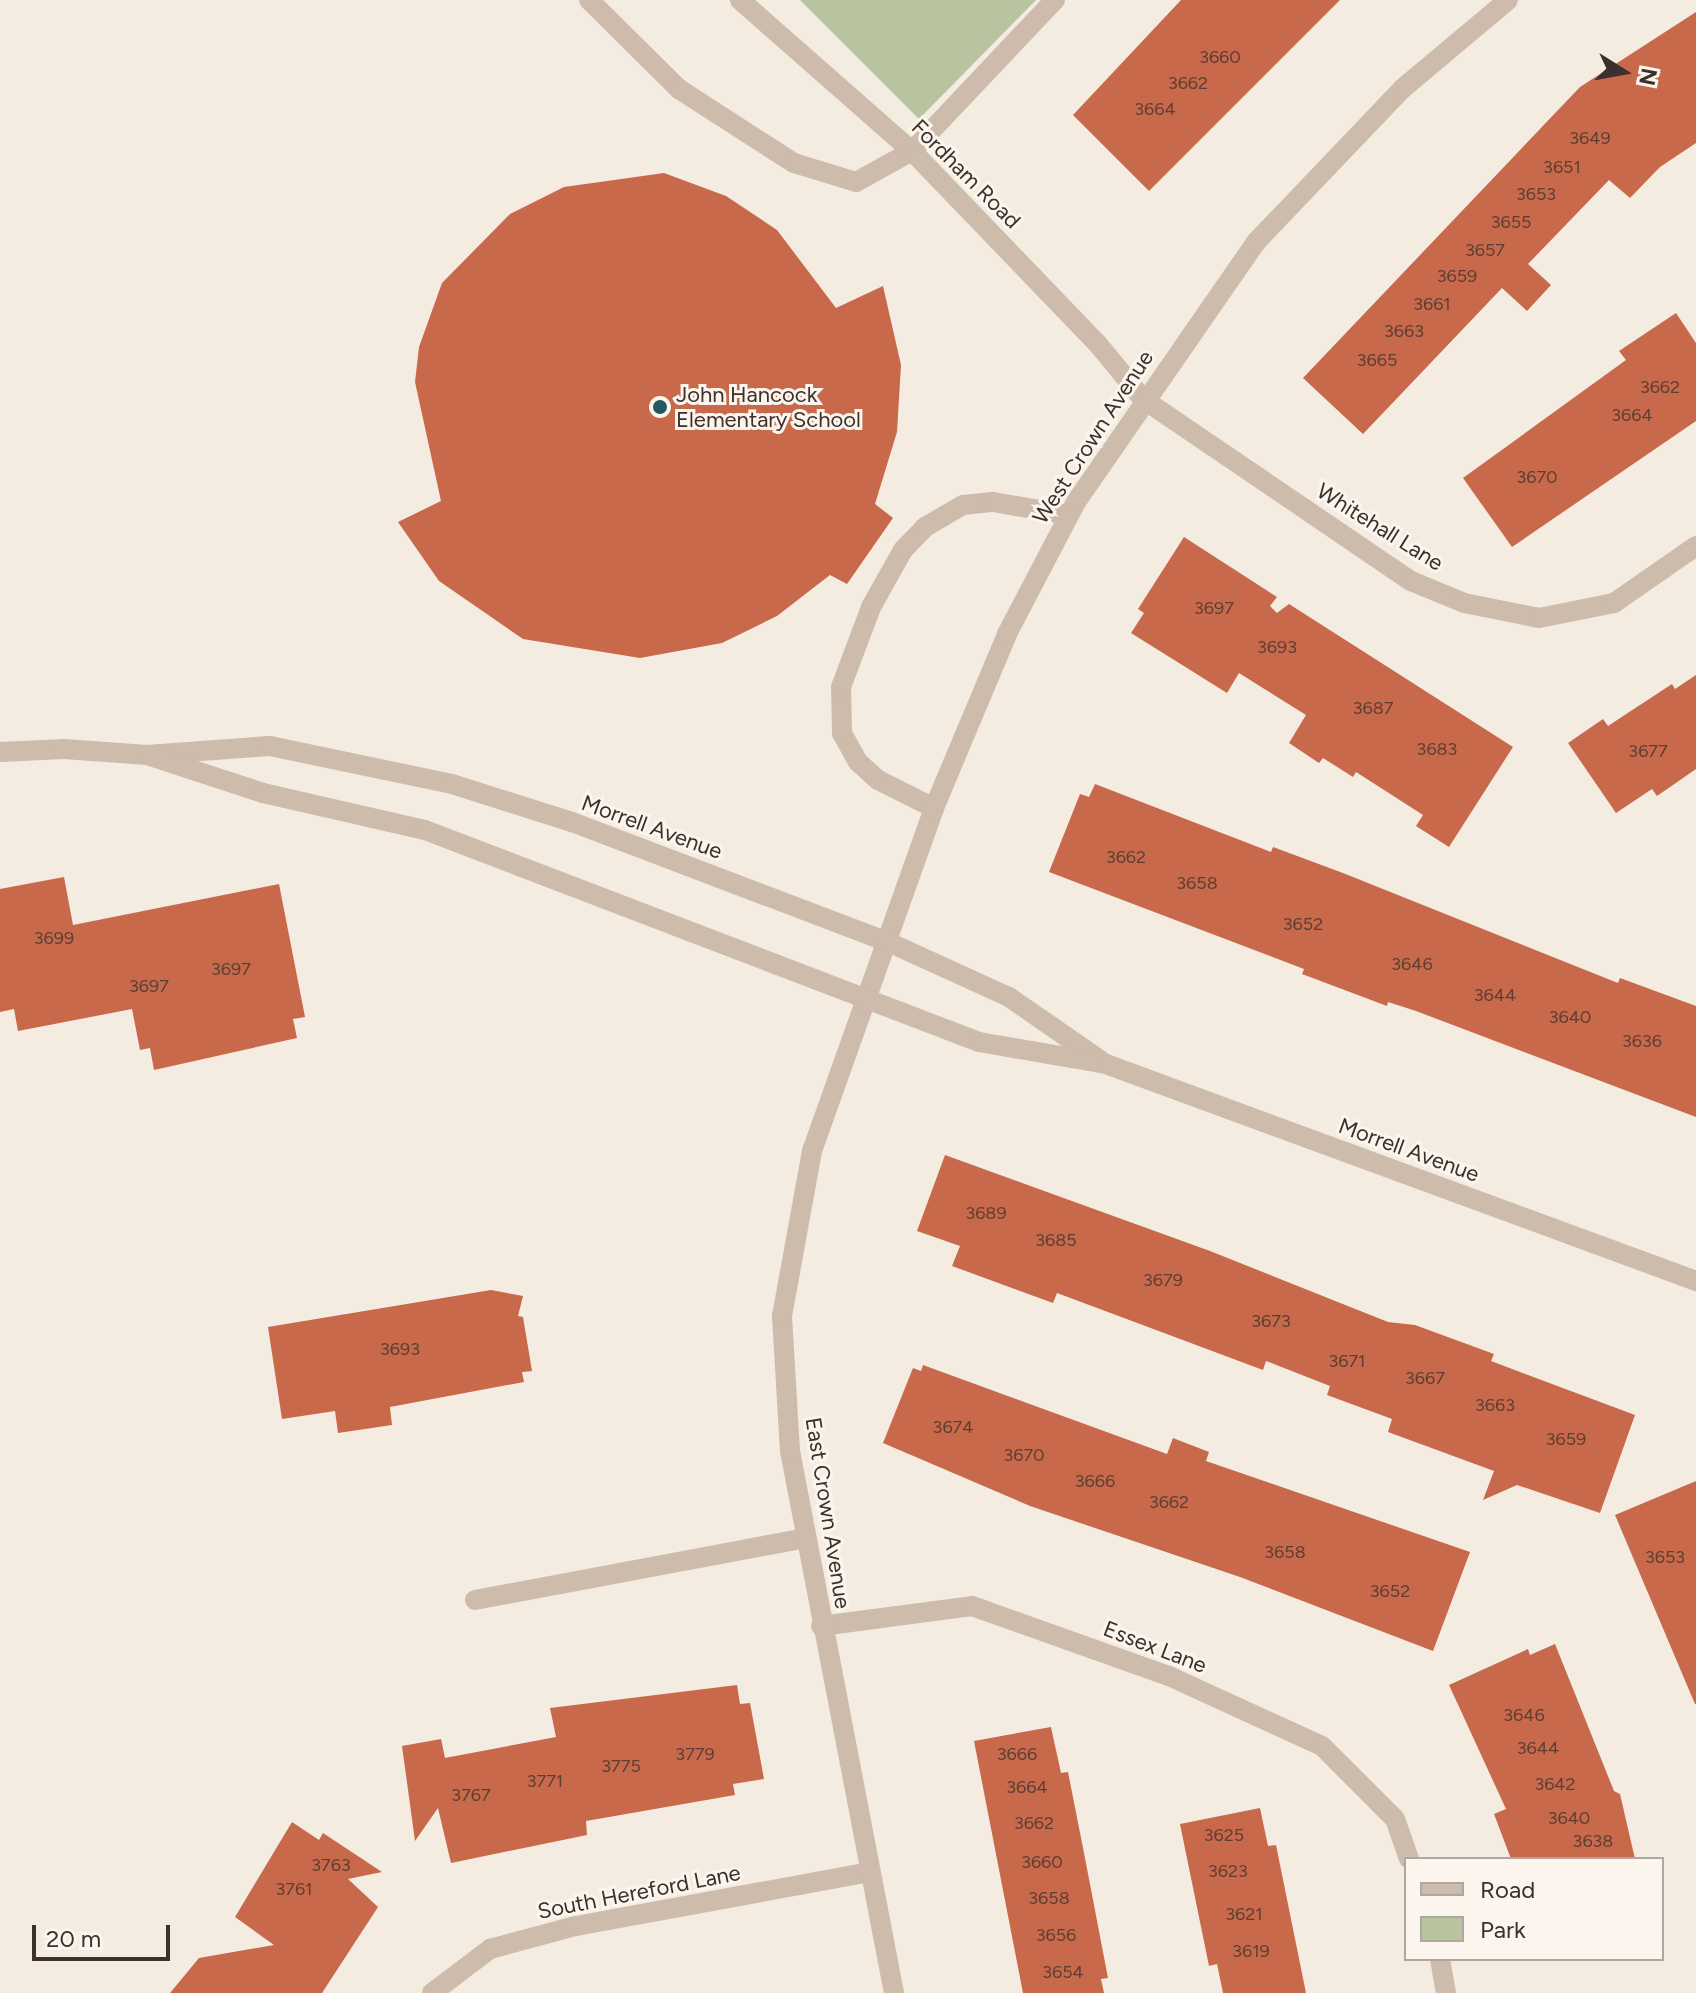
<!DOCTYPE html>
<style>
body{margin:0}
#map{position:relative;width:1696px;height:1993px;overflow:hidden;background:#f4ebe1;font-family:Figtree,sans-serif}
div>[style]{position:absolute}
.green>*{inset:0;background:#b8c4a0}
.building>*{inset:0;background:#c8694b}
.service>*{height:20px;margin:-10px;padding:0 10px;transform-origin:10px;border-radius:10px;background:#cdbbac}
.minor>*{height:20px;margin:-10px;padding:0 10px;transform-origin:10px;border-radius:10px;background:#cdbbac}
.tertiary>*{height:20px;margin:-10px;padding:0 10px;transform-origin:10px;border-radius:10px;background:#cdbbac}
.dots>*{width:22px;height:22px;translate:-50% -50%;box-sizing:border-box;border:4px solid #fbf5ee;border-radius:50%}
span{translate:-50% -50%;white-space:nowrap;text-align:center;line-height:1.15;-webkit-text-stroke:6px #fbf5ee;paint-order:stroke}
.number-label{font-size:18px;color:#5e3e33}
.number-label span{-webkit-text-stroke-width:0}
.street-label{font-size:22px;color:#3b302b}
.poi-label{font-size:22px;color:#3b302b}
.left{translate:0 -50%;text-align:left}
.legend{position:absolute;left:1404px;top:1857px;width:260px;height:104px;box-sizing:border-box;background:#fbf5ee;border:2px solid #aea6a0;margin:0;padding:10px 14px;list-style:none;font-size:24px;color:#3b302b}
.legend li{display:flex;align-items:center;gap:16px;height:40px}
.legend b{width:40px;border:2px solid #aea6a0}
.north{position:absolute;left:1584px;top:32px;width:80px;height:80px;-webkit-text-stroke:6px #fbf5ee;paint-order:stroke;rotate:101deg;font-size:22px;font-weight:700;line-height:32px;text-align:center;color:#3b302b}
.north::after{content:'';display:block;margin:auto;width:28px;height:36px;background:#3b302b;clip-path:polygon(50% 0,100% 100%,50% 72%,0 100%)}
.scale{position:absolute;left:32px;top:1925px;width:138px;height:36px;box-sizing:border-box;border:4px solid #3b302b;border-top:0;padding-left:10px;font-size:24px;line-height:28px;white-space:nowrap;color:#3b302b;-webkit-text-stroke:6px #fbf5ee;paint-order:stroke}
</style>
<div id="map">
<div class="green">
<i style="clip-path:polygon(800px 0,1036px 0,919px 119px)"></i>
</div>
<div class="building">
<i style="clip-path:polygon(1181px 0,1340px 0,1149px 191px,1073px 115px)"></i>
<i style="clip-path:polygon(1696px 12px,1696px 143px,1660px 167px,1630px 198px,1609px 180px,1528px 264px,1551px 285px,1527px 311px,1502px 288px,1363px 434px,1303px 378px,1580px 87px)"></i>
<i style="clip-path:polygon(664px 173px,726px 196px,777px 230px,836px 308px,883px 286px,901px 365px,897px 432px,875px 504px,893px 518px,847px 584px,830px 575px,777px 616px,722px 643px,640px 658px,523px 639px,439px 581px,398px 522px,441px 501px,415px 382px,419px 347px,442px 283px,510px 214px,564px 187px)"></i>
<i style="clip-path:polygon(1676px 313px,1696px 343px,1696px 421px,1512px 547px,1463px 478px,1626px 360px,1619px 351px)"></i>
<i style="clip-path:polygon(1184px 537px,1277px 597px,1270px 606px,1277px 613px,1289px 604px,1513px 747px,1449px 847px,1416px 826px,1423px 815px,1356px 772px,1353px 777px,1323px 758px,1319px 763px,1289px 743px,1306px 715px,1239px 673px,1227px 693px,1131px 633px,1144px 613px,1138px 609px)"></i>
<i style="clip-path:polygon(1696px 675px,1696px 769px,1657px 796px,1652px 789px,1616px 813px,1568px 743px,1603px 719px,1608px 726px,1672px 684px,1675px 689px)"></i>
<i style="clip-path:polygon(1095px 784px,1271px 852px,1273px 847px,1343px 873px,1618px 983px,1620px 978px,1696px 1006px,1696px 1117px,1416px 1011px,1388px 1002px,1387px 1006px,1302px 974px,1304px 969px,1049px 872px,1080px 794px,1089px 797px)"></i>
<i style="clip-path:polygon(64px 877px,73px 925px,279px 884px,305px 1017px,293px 1019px,297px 1038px,154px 1070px,150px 1048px,140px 1050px,132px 1009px,18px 1031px,14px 1009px,0 1012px,0 889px)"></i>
<i style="clip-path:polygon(945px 1155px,1210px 1251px,1388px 1322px,1415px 1325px,1494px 1354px,1491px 1361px,1635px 1415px,1600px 1513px,1517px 1485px,1483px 1500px,1494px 1471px,1388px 1432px,1392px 1419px,1327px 1395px,1330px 1386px,1266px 1361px,1263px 1370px,1057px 1293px,1053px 1303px,952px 1266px,960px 1246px,917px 1231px)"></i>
<i style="clip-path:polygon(491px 1290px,523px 1296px,518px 1316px,523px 1317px,532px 1371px,522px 1372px,524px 1382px,390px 1407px,392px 1425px,338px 1433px,335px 1411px,282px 1419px,268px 1327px)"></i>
<i style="clip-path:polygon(923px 1365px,1167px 1454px,1173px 1438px,1209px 1452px,1206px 1461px,1470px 1552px,1433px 1651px,1240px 1577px,1030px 1506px,883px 1443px,913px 1368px,921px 1371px)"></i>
<i style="clip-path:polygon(1696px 1481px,1696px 1704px,1695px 1704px,1615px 1515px)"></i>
<i style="clip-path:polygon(1555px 1644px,1614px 1791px,1620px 1794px,1635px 1859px,1511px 1859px,1494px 1814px,1506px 1809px,1449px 1685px,1528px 1649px,1530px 1655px)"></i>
<i style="clip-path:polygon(737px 1685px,740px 1704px,750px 1703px,764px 1779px,733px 1784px,735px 1795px,586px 1821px,587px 1835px,451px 1863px,438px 1808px,415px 1841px,402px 1746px,441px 1739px,445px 1758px,450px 1757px,556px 1737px,550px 1708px)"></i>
<i style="clip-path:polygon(1051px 1727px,1061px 1773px,1068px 1772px,1084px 1853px,1108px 1978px,1101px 1979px,1104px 1993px,1023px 1993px,974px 1741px)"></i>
<i style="clip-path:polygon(1260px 1808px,1268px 1846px,1276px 1845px,1306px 1993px,1223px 1993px,1217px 1964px,1209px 1966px,1180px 1824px)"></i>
<i style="clip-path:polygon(292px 1822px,319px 1840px,323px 1833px,382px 1872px,348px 1879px,378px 1907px,322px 1993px,170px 1993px,199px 1958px,274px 1945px,235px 1917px)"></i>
</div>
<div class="service">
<i style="left:589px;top:0;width:127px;rotate:44.7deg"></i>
<i style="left:679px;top:89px;width:137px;rotate:32.8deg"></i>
<i style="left:794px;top:163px;width:65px;rotate:17deg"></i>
<i style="left:856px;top:182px;width:64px;rotate:-29deg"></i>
<i style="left:912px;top:151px;width:208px;rotate:-46.6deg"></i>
<i style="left:934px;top:808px;width:63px;rotate:-153.4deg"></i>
<i style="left:878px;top:780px;width:27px;rotate:-138deg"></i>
<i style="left:858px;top:762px;width:33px;rotate:-119deg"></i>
<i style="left:842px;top:733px;width:46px;rotate:-91.2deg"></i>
<i style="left:841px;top:687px;width:85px;rotate:-69.4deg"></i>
<i style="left:871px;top:607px;width:65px;rotate:-60.7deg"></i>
<i style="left:903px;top:550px;width:32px;rotate:-46deg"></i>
<i style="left:925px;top:527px;width:44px;rotate:-30.1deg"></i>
<i style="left:963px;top:505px;width:30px;rotate:-6deg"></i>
<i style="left:993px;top:502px;width:76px;rotate:9.8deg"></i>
<i style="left:475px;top:1600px;width:336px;rotate:-10.6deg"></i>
</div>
<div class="minor">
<i style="left:740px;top:0;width:229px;rotate:41.3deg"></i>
<i style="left:912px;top:151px;width:267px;rotate:46.1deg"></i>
<i style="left:1097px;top:343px;width:72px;rotate:50.6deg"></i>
<i style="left:1143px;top:399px;width:324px;rotate:34.2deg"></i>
<i style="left:1411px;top:581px;width:57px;rotate:22.5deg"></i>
<i style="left:1464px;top:603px;width:76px;rotate:11.3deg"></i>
<i style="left:1539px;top:618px;width:76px;rotate:-11.3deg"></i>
<i style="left:1614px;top:603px;width:100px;rotate:-34.8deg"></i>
<i style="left:821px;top:1626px;width:152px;rotate:-7.5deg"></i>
<i style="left:972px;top:1606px;width:209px;rotate:19.6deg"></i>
<i style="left:1169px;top:1676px;width:168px;rotate:24.6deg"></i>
<i style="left:1322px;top:1746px;width:103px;rotate:45deg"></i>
<i style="left:1395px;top:1819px;width:42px;rotate:70.7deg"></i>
<i style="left:1440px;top:1959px;width:35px;rotate:80deg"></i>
<i style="left:432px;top:1993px;width:73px;rotate:-37.2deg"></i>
<i style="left:490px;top:1949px;width:89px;rotate:-15deg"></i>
<i style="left:576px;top:1926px;width:299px;rotate:-10.4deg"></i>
<i style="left:894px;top:1993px;width:552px;rotate:-100.86deg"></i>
<i style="left:790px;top:1451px;width:135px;rotate:-93.4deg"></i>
<i style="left:782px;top:1316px;width:168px;rotate:-79.7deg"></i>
<i style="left:812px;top:1151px;width:364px;rotate:-70.4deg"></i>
<i style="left:934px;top:808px;width:189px;rotate:-67.2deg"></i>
<i style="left:1007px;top:634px;width:149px;rotate:-62.4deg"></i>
<i style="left:1076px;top:502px;width:316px;rotate:-55.3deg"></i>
<i style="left:1256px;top:242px;width:211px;rotate:-46.3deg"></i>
<i style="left:1402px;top:89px;width:138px;rotate:-40deg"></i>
</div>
<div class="tertiary">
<i style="left:0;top:752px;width:64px;rotate:-2.7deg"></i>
<i style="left:64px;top:749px;width:83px;rotate:4.1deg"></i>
<i style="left:147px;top:755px;width:123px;rotate:-4.2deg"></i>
<i style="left:270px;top:746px;width:186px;rotate:11.8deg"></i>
<i style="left:452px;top:784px;width:126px;rotate:17.6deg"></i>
<i style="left:572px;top:822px;width:336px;rotate:20.8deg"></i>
<i style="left:886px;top:941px;width:135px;rotate:24.5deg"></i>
<i style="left:1009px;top:997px;width:111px;rotate:34.7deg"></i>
<i style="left:147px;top:755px;width:122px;rotate:18.1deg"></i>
<i style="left:263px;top:793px;width:166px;rotate:12.9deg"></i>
<i style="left:425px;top:830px;width:593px;rotate:20.94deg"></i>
<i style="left:979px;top:1042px;width:129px;rotate:9.8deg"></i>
<i style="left:1106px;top:1064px;width:629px;rotate:20.19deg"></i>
</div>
<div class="dots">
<i style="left:660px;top:407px;background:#1f5a5e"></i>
</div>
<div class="number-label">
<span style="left:1220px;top:57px">3660</span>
<span style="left:1188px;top:83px">3662</span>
<span style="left:1155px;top:109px">3664</span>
<span style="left:1590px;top:138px">3649</span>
<span style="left:1562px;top:167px">3651</span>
<span style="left:1536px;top:194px">3653</span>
<span style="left:1511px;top:222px">3655</span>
<span style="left:1485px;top:250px">3657</span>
<span style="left:1457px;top:276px">3659</span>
<span style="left:1432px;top:304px">3661</span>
<span style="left:1404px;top:331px">3663</span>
<span style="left:1377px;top:360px">3665</span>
<span style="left:1660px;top:387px">3662</span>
<span style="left:1632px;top:415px">3664</span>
<span style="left:1537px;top:477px">3670</span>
<span style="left:1214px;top:608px">3697</span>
<span style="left:1277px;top:647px">3693</span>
<span style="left:1373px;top:708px">3687</span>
<span style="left:1437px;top:749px">3683</span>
<span style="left:1648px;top:751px">3677</span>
<span style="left:1126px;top:857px">3662</span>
<span style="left:1197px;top:883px">3658</span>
<span style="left:1303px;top:924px">3652</span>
<span style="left:54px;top:938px">3699</span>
<span style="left:1412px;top:964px">3646</span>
<span style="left:231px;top:969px">3697</span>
<span style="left:149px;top:986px">3697</span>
<span style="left:1495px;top:995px">3644</span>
<span style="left:1570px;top:1017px">3640</span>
<span style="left:1642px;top:1041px">3636</span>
<span style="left:986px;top:1213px">3689</span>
<span style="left:1056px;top:1240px">3685</span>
<span style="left:1163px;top:1280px">3679</span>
<span style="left:1271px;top:1321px">3673</span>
<span style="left:400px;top:1349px">3693</span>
<span style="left:1347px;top:1361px">3671</span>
<span style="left:1425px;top:1378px">3667</span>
<span style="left:1495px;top:1405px">3663</span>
<span style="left:953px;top:1427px">3674</span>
<span style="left:1566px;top:1439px">3659</span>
<span style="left:1024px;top:1455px">3670</span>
<span style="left:1095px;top:1481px">3666</span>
<span style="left:1169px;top:1502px">3662</span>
<span style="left:1285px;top:1552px">3658</span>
<span style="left:1665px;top:1557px">3653</span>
<span style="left:1390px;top:1591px">3652</span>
<span style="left:1524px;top:1715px">3646</span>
<span style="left:1538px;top:1748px">3644</span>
<span style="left:695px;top:1754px">3779</span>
<span style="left:1017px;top:1754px">3666</span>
<span style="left:621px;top:1766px">3775</span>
<span style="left:545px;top:1781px">3771</span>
<span style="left:1555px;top:1784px">3642</span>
<span style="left:1027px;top:1787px">3664</span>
<span style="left:471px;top:1795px">3767</span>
<span style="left:1569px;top:1818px">3640</span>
<span style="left:1034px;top:1823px">3662</span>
<span style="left:1224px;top:1835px">3625</span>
<span style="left:1593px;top:1841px">3638</span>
<span style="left:1042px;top:1862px">3660</span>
<span style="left:331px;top:1865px">3763</span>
<span style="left:1228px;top:1871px">3623</span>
<span style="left:294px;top:1889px">3761</span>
<span style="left:1049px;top:1898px">3658</span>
<span style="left:1244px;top:1914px">3621</span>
<span style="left:1056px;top:1935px">3656</span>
<span style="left:1251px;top:1951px">3619</span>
<span style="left:1063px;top:1972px">3654</span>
</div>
<div class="street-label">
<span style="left:966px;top:174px;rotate:45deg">Fordham Road</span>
<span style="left:1093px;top:437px;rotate:-57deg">West Crown Avenue</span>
<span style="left:1380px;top:527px;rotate:32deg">Whitehall Lane</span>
<span style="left:652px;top:827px;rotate:20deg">Morrell Avenue</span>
<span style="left:1409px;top:1150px;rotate:20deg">Morrell Avenue</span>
<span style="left:828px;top:1513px;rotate:81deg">East Crown Avenue</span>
<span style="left:1155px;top:1647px;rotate:21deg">Essex Lane</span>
<span style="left:639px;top:1892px;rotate:-11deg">South Hereford Lane</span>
</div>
<div class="poi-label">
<span class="left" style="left:676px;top:407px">John Hancock<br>Elementary School</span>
</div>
<ul class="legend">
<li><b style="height:10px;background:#cdbbac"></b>Road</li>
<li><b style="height:22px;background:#b8c4a0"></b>Park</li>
</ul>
<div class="north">N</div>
<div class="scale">20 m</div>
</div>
